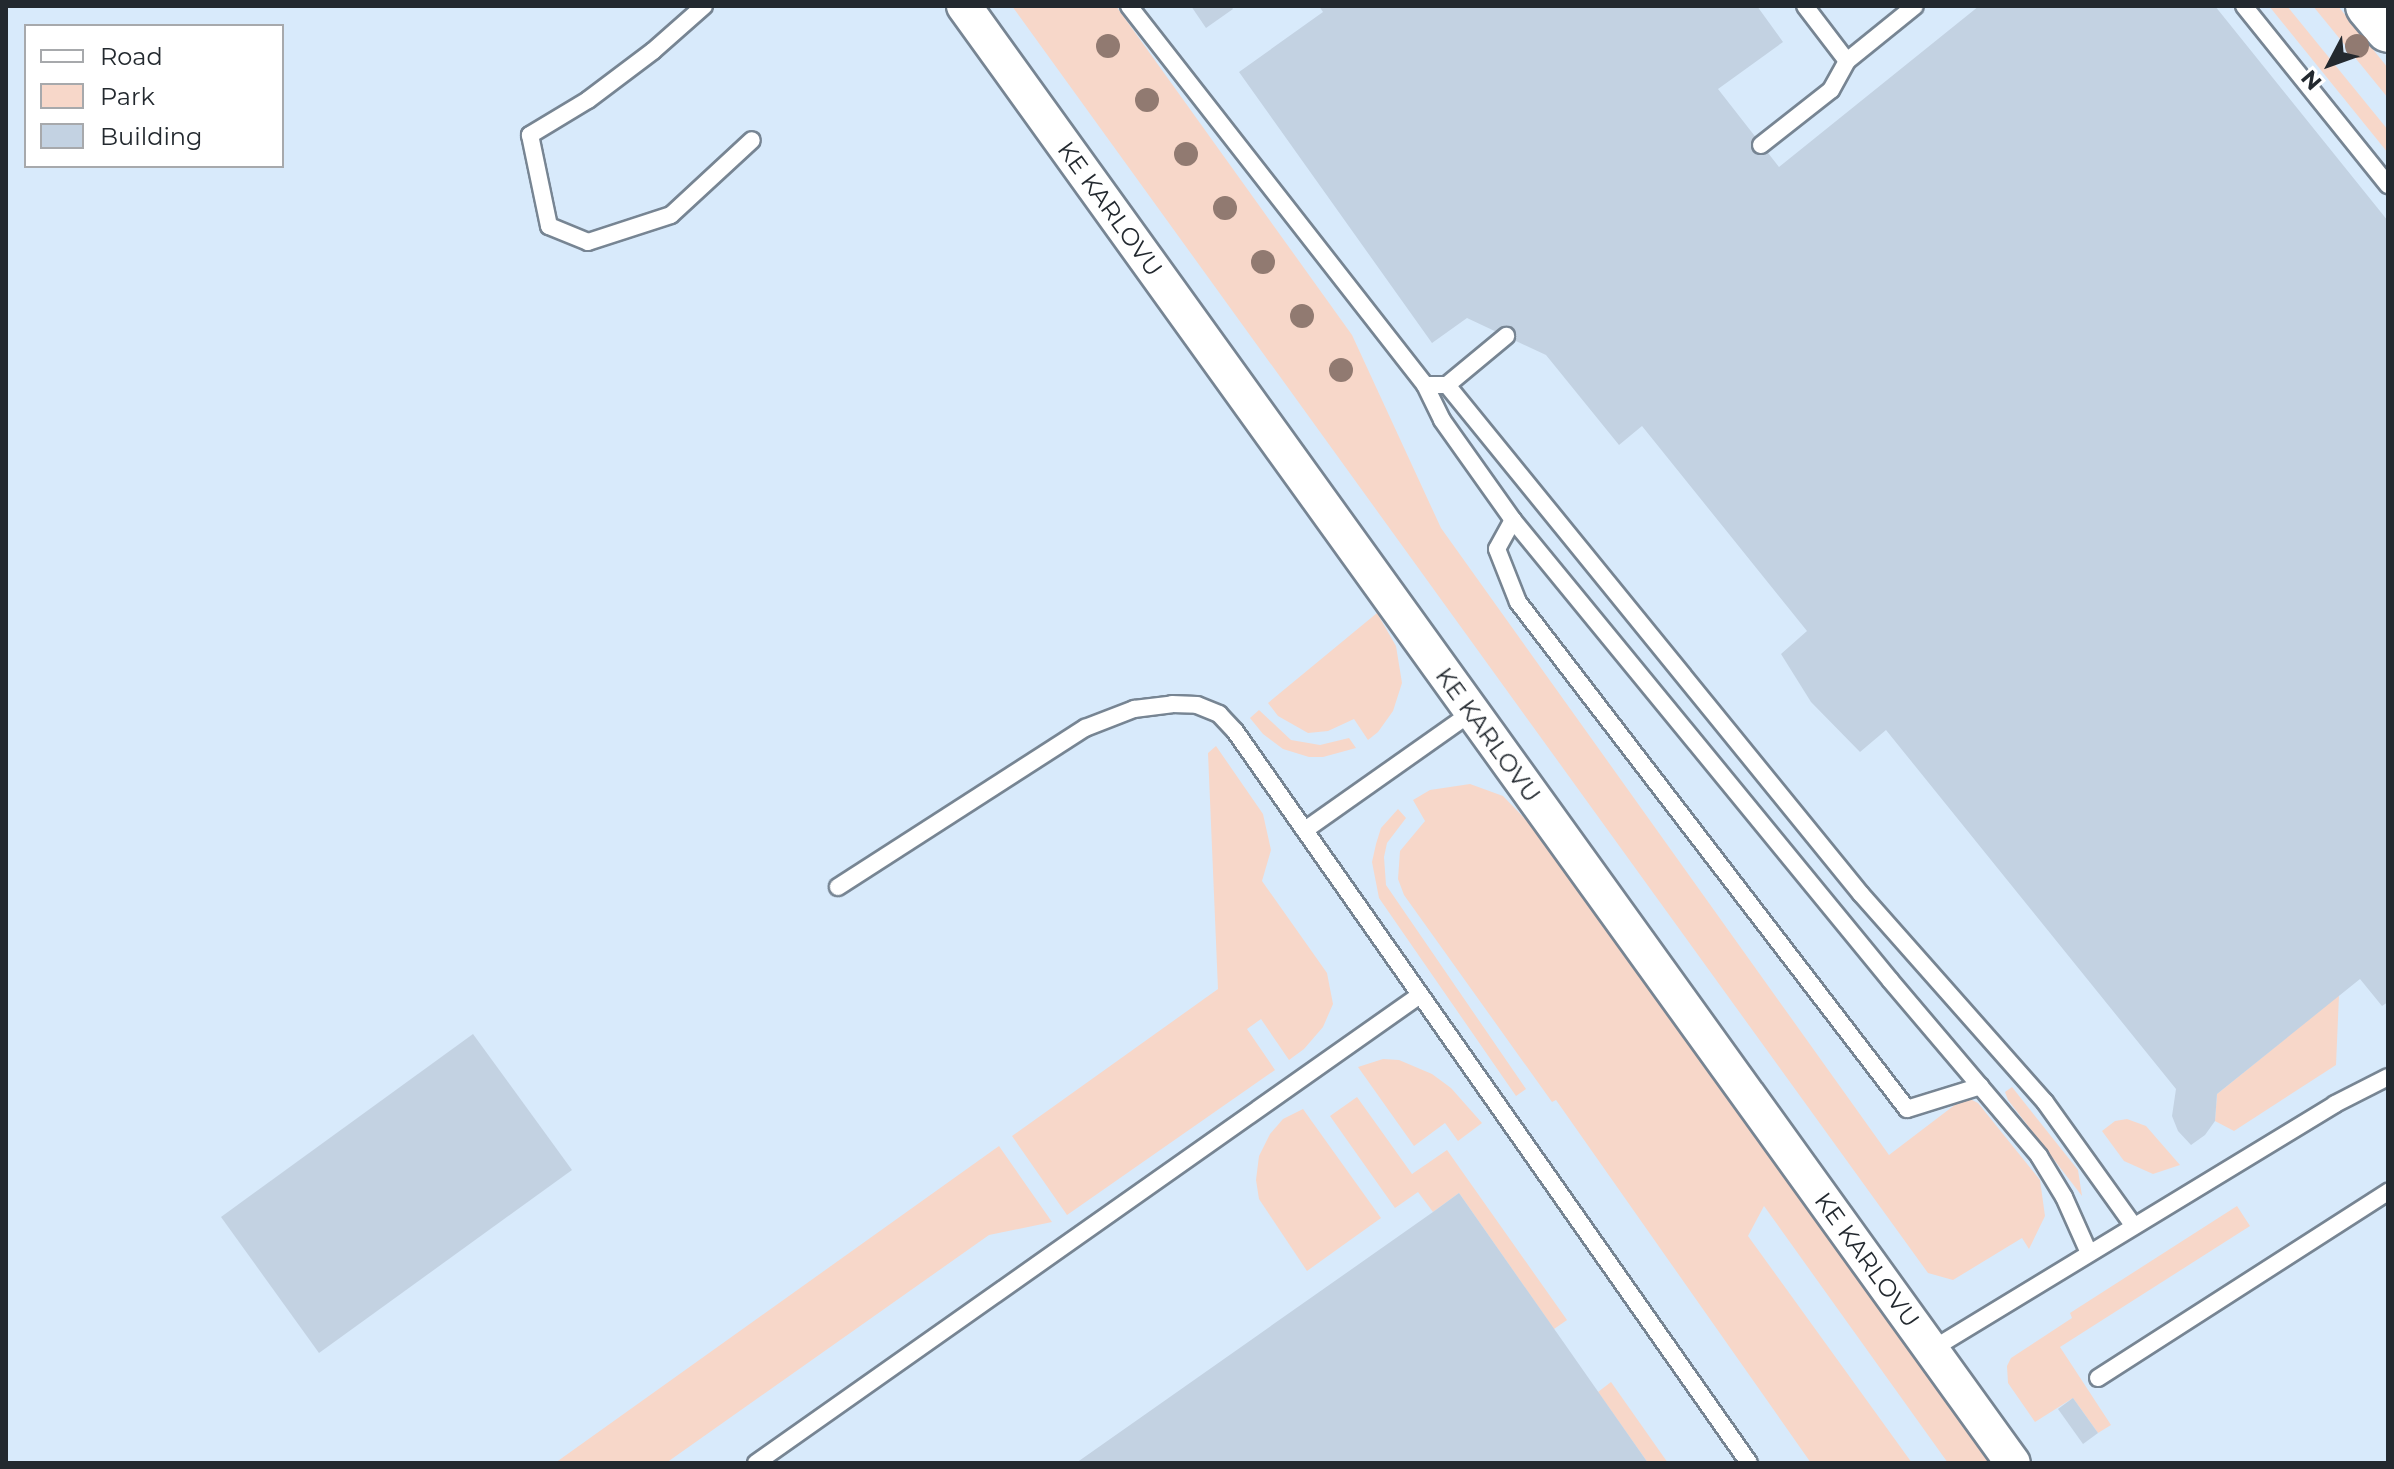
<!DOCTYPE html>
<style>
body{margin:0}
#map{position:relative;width:2394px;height:1469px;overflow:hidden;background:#e9f3fc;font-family:Montserrat,sans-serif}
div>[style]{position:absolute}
.built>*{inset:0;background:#d8eafb}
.green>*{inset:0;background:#f7d7c9}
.building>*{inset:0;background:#c3d2e2}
.roads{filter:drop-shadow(2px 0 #778593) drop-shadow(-2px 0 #778593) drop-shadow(0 2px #778593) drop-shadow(0 -2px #778593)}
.lane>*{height:16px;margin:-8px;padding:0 8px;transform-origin:8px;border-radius:8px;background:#fff}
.street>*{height:34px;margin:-17px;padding:0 17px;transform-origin:17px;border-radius:17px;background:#fff}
.secondary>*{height:44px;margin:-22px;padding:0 22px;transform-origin:22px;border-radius:22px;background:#fff}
.trees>*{width:24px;height:24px;margin:-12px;border-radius:50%;background:#917a71}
span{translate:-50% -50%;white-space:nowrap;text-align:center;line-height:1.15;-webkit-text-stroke:6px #fff;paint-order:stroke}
.street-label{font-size:24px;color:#23292f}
.frame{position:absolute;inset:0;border:8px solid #23292f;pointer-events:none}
.legend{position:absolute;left:24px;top:24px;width:260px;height:144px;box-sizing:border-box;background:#fff;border:2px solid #a7a9ac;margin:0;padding:10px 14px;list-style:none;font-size:24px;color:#23292f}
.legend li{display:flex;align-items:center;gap:16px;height:40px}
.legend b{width:40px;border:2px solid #a7a9ac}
.north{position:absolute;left:2290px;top:24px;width:80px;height:80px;-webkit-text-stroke:6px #fff;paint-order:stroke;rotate:229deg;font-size:22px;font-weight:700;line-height:32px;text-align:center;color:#23292f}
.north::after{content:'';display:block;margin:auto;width:28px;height:36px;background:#23292f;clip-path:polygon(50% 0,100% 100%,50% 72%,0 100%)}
</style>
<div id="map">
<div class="built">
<i style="clip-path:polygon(evenodd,6px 6px,2388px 6px,2388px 1463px,6px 1463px,6px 6px,26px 26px,282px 26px,282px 166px,26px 166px,26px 26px)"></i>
</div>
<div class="green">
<i style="clip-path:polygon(1012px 6px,1116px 6px,1352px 335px,1441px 528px,1889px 1155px,1956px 1104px,1970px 1099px,1978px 1103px,2040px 1180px,2045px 1216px,2029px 1249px,2022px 1238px,1953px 1280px,1928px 1273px)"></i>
<i style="clip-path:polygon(2269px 6px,2287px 6px,2388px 130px,2388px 153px)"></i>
<i style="clip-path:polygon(2313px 6px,2338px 6px,2388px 68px,2388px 98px)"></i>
<i style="clip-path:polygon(1377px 613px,1396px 646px,1402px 683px,1393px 711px,1378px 732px,1368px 740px,1354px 719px,1328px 731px,1308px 733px,1278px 716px,1268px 703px)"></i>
<i style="clip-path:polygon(1259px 710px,1291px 740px,1320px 745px,1349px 738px,1356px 748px,1323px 757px,1309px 757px,1283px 749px,1263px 734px,1250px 718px)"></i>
<i style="clip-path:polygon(1216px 746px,1263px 814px,1271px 850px,1262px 881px,1327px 973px,1333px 1004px,1323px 1027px,1304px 1049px,1289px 1060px,1261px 1019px,1247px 1029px,1275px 1070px,1067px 1215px,1012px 1136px,1218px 989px,1208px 753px)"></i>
<i style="clip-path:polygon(1470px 784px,1503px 796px,1538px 832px,1995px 1463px,1948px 1463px,1764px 1206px,1748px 1236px,1912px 1463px,1811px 1463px,1556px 1100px,1552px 1102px,1404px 895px,1398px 879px,1400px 851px,1425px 821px,1413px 800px,1430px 790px)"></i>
<i style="clip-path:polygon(1398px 809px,1406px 818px,1387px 843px,1384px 857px,1386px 885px,1526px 1089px,1516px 1096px,1379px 898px,1372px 862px,1376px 844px,1381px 828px)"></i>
<i style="clip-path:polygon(2339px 995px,2336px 1065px,2234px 1131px,2215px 1121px,2217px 1094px)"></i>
<i style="clip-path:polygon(1383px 1059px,1399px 1060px,1432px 1074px,1451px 1088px,1482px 1123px,1458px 1141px,1445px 1123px,1414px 1146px,1358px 1067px)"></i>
<i style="clip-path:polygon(2012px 1087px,2078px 1170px,2082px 1196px,2008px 1100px,2005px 1092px)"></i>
<i style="clip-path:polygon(1357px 1097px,1412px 1174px,1447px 1150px,1567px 1320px,1554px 1329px,1459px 1193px,1433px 1212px,1418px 1192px,1395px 1208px,1330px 1116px)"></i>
<i style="clip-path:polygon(1303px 1109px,1381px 1218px,1307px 1271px,1259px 1199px,1256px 1180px,1259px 1156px,1270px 1134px,1283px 1119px)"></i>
<i style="clip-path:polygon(2127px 1119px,2146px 1126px,2180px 1165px,2153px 1174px,2124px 1161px,2102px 1131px,2115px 1121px)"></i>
<i style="clip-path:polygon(999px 1146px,1052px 1222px,989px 1235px,666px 1463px,555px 1463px)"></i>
<i style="clip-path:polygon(2237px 1206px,2250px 1226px,2060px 1347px,2111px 1425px,2098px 1433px,2073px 1398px,2035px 1422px,2008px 1383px,2007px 1366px,2011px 1358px,2072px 1318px,2070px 1313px)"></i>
<i style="clip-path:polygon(1611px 1382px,1668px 1463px,1648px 1463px,1598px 1392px)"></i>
</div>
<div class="building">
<i style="clip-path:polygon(1191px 6px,1231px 6px,1233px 9px,1206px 28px)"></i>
<i style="clip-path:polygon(1319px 6px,1757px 6px,1783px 42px,1718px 89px,1779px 167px,1979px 6px,2215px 6px,2388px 221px,2388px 1002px,2382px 1006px,2360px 979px,2217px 1094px,2215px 1121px,2205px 1135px,2191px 1145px,2178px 1131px,2172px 1116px,2176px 1089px,1886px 730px,1860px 752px,1811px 702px,1781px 654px,1807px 631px,1642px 426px,1619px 445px,1546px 355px,1467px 318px,1432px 343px,1239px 72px,1323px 12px)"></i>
<i style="clip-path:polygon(473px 1034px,572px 1170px,319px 1353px,221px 1217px)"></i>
<i style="clip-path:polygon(1459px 1193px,1648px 1463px,1076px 1463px,1433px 1212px)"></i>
<i style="clip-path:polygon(2073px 1398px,2098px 1433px,2083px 1444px,2058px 1409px)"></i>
</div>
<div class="roads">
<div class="lane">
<i style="left:704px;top:6px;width:68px;rotate:138.6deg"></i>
<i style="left:653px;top:51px;width:81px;rotate:143deg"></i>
<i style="left:588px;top:100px;width:68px;rotate:148.9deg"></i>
<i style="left:530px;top:135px;width:93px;rotate:78.2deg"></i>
<i style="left:549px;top:226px;width:42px;rotate:22.3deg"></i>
<i style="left:588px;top:242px;width:87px;rotate:-18deg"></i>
<i style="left:671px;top:215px;width:110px;rotate:-42.8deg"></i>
<i style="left:1129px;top:6px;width:481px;rotate:52deg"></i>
<i style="left:1425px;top:385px;width:22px"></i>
<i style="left:1447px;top:385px;width:77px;rotate:-39.7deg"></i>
<i style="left:2244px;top:6px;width:230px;rotate:51.2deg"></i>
<i style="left:1847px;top:61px;width:87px;rotate:-39deg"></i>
<i style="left:1761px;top:145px;width:89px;rotate:-38.2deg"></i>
<i style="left:1831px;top:90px;width:33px;rotate:-61deg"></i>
<i style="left:1847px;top:61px;width:69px;rotate:-127.4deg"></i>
<i style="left:1425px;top:385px;width:39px;rotate:64deg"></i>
<i style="left:1442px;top:420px;width:123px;rotate:54.6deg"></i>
<i style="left:1513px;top:520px;width:595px;rotate:50.66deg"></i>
<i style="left:1890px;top:980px;width:231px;rotate:49.7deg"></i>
<i style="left:2039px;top:1156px;width:48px;rotate:58.6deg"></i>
<i style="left:2064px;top:1197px;width:61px;rotate:65.9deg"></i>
<i style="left:1447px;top:385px;width:656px;rotate:50.88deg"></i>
<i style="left:1861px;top:894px;width:278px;rotate:48.5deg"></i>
<i style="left:2045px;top:1102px;width:151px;rotate:54.4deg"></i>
<i style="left:1513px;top:520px;width:33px;rotate:119deg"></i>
<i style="left:1497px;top:549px;width:57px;rotate:68.4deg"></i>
<i style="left:1518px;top:602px;width:639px;rotate:52.5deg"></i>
<i style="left:1907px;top:1109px;width:77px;rotate:-17.3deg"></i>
<i style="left:1305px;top:830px;width:204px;rotate:-35.2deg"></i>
<i style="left:838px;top:887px;width:294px;rotate:-32.8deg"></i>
<i style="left:1085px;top:728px;width:53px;rotate:-21.2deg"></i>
<i style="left:1134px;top:709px;width:38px;rotate:-7deg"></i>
<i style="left:1172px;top:704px;width:25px;rotate:2deg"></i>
<i style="left:1197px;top:705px;width:24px;rotate:22deg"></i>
<i style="left:1219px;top:714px;width:23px;rotate:47deg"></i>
<i style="left:1235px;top:731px;width:894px;rotate:54.92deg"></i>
<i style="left:1931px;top:1350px;width:473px;rotate:-31.3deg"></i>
<i style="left:2335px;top:1104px;width:59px;rotate:-27deg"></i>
<i style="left:2098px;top:1378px;width:345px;rotate:-32.7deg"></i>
<i style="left:756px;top:1463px;width:812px;rotate:-35.18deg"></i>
</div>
<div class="street">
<i style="left:964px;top:6px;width:1795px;rotate:54.25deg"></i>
</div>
<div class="secondary">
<i style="left:2368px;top:6px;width:31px;rotate:50deg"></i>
</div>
</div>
<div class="trees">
<i style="left:1108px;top:46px"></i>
<i style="left:2357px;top:46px"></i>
<i style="left:1147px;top:100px"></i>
<i style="left:1186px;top:154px"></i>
<i style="left:1225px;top:208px"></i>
<i style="left:1263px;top:262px"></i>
<i style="left:1302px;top:316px"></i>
<i style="left:1341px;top:370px"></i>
</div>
<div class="street-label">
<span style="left:1110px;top:209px;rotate:54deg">KE KARLOVU</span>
<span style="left:1488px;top:735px;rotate:54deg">KE KARLOVU</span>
<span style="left:1867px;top:1260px;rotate:54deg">KE KARLOVU</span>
</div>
<div class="frame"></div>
<ul class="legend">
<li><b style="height:10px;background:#fff"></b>Road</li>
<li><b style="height:22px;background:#f7d7c9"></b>Park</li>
<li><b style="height:22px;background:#c3d2e2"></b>Building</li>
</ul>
<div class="north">N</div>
</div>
